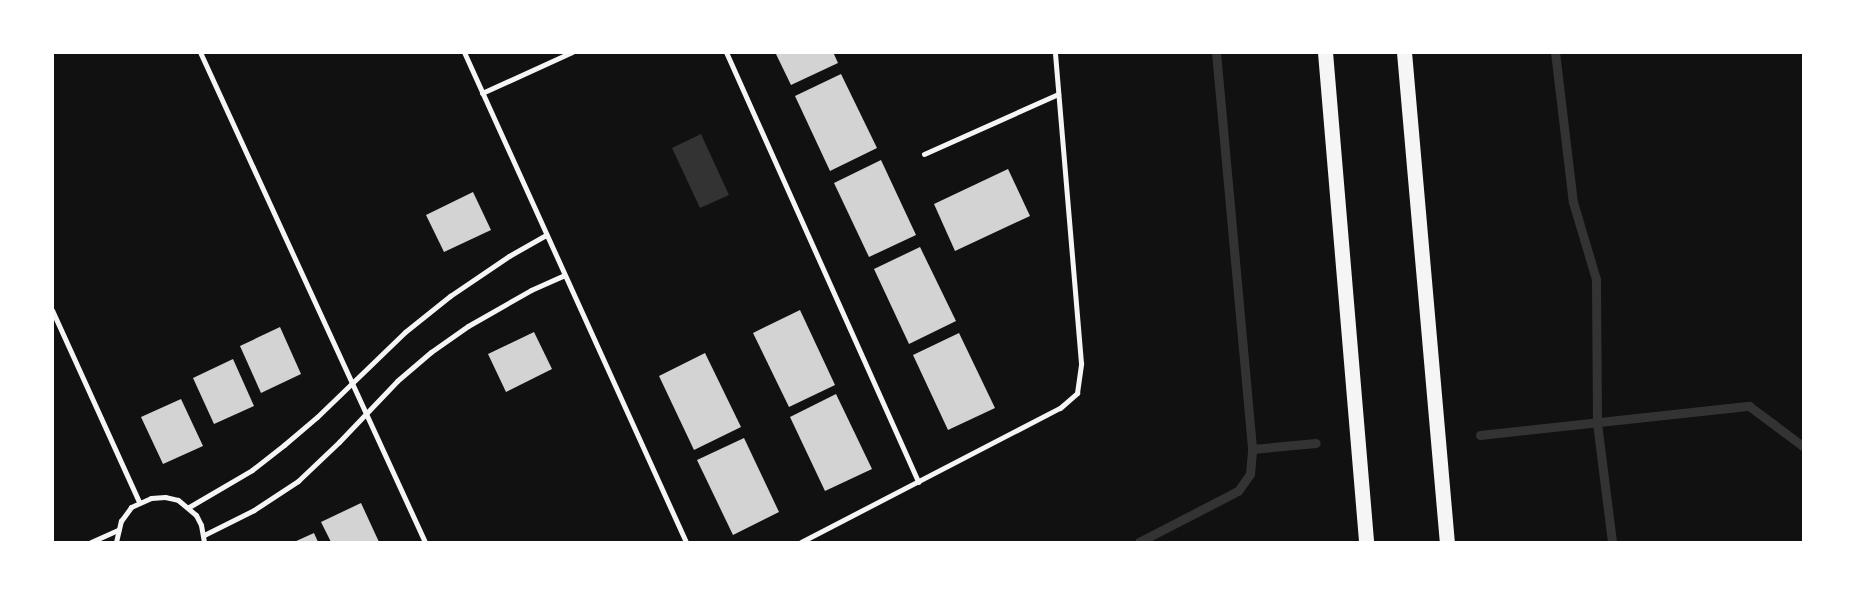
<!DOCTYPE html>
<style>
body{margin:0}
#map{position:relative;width:1856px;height:595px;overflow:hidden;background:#111;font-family:Cabin,sans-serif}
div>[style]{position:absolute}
.water>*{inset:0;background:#333}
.stream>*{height:9px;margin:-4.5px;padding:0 4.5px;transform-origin:4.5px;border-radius:4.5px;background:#333}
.building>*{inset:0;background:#d3d3d3}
.minor>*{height:5px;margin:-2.5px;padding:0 2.5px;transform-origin:2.5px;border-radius:2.5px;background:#f5f5f5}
.motorway>*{height:15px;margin:-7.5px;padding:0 7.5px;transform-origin:7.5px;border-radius:7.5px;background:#f5f5f5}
span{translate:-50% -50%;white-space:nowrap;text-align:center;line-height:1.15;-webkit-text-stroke:4px #fff;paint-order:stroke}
.frame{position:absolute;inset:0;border:54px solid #fff;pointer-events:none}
</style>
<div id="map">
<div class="water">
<i style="clip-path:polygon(701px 134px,729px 195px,700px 208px,672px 148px)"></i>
</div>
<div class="stream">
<i style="left:1216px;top:52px;width:399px;rotate:84.8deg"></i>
<i style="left:1555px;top:52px;width:151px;rotate:83.2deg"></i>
<i style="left:1573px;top:202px;width:80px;rotate:73.4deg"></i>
<i style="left:1596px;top:279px;width:144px;rotate:89.6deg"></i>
<i style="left:1597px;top:423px;width:120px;rotate:82.8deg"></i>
<i style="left:1480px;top:435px;width:271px;rotate:-6.2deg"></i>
<i style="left:1749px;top:406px;width:69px;rotate:36.7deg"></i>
<i style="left:1139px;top:542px;width:111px;rotate:-27.3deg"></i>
<i style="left:1238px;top:491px;width:21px;rotate:-55deg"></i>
<i style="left:1250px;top:474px;width:25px;rotate:-85deg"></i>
<i style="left:1252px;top:449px;width:64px;rotate:-5.4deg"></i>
</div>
<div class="building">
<i style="clip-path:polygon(775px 52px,833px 52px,838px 63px,791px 85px)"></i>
<i style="clip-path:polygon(841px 74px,877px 148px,830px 171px,795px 96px)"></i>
<i style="clip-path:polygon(881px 160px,916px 235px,869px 257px,834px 183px)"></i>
<i style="clip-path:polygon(1008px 169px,1030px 216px,955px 251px,934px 204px)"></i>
<i style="clip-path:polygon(473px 192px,491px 230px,444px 252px,426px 215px)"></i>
<i style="clip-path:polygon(920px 247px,956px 321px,909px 344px,874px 269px)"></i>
<i style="clip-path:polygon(800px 310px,835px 385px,789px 407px,753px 333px)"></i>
<i style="clip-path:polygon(280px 327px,301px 374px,261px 393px,240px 346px)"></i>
<i style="clip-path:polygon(534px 332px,552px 369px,506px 392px,488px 354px)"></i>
<i style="clip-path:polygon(959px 333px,995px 408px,948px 430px,913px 355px)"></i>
<i style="clip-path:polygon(705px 353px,741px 427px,694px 450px,659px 376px)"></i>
<i style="clip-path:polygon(233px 359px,254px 406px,214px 424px,193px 378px)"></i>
<i style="clip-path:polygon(836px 394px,872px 469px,825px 491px,790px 417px)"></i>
<i style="clip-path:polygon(181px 399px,203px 446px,163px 464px,141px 417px)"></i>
<i style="clip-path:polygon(744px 438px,779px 512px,733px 535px,697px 460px)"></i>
<i style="clip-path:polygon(361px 503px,379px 542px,331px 542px,321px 522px)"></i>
<i style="clip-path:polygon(314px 533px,318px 542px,294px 542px)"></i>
</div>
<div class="minor">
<i style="left:200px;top:52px;width:539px;rotate:65.34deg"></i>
<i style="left:464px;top:52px;width:538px;rotate:65.63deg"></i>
<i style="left:726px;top:52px;width:471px;rotate:65.9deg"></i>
<i style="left:482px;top:93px;width:99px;rotate:-24.5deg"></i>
<i style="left:924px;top:154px;width:147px;rotate:-24.1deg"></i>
<i style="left:52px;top:310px;width:211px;rotate:65.6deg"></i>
<i style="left:189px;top:507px;width:73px;rotate:-30.4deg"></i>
<i style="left:252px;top:470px;width:41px;rotate:-38deg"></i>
<i style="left:284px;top:445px;width:43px;rotate:-40.3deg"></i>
<i style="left:317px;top:417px;width:122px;rotate:-44deg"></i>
<i style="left:405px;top:332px;width:58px;rotate:-38.7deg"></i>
<i style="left:450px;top:296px;width:71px;rotate:-34.1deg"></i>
<i style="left:509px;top:256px;width:43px;rotate:-29.6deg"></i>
<i style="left:204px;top:535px;width:56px;rotate:-26.6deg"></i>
<i style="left:254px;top:510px;width:53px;rotate:-33.4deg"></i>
<i style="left:298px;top:481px;width:57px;rotate:-43.6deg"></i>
<i style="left:339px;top:442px;width:84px;rotate:-46.4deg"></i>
<i style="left:397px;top:381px;width:45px;rotate:-40.5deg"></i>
<i style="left:431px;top:352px;width:45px;rotate:-35.1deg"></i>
<i style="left:468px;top:326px;width:73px;rotate:-29.7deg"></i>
<i style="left:531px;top:290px;width:36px;rotate:-24deg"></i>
<i style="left:91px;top:542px;width:30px;rotate:-24deg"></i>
<i style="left:116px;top:542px;width:22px;rotate:-77deg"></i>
<i style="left:121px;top:521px;width:17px;rotate:-54deg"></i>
<i style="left:131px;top:507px;width:22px;rotate:-24deg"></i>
<i style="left:151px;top:498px;width:14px;rotate:-4deg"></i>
<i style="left:165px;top:497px;width:13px;rotate:13deg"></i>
<i style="left:178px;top:500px;width:23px;rotate:40deg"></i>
<i style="left:196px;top:515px;width:11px;rotate:63deg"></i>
<i style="left:201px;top:525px;width:17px;rotate:80deg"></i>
<i style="left:801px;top:542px;width:292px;rotate:-27.4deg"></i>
<i style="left:1060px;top:408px;width:23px;rotate:-41deg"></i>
<i style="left:1077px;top:393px;width:30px;rotate:-82deg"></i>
<i style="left:1081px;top:363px;width:312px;rotate:-94.8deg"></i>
</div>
<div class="motorway">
<i style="left:1325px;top:52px;width:492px;rotate:85.2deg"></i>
<i style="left:1404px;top:52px;width:492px;rotate:85deg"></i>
</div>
<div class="frame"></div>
</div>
